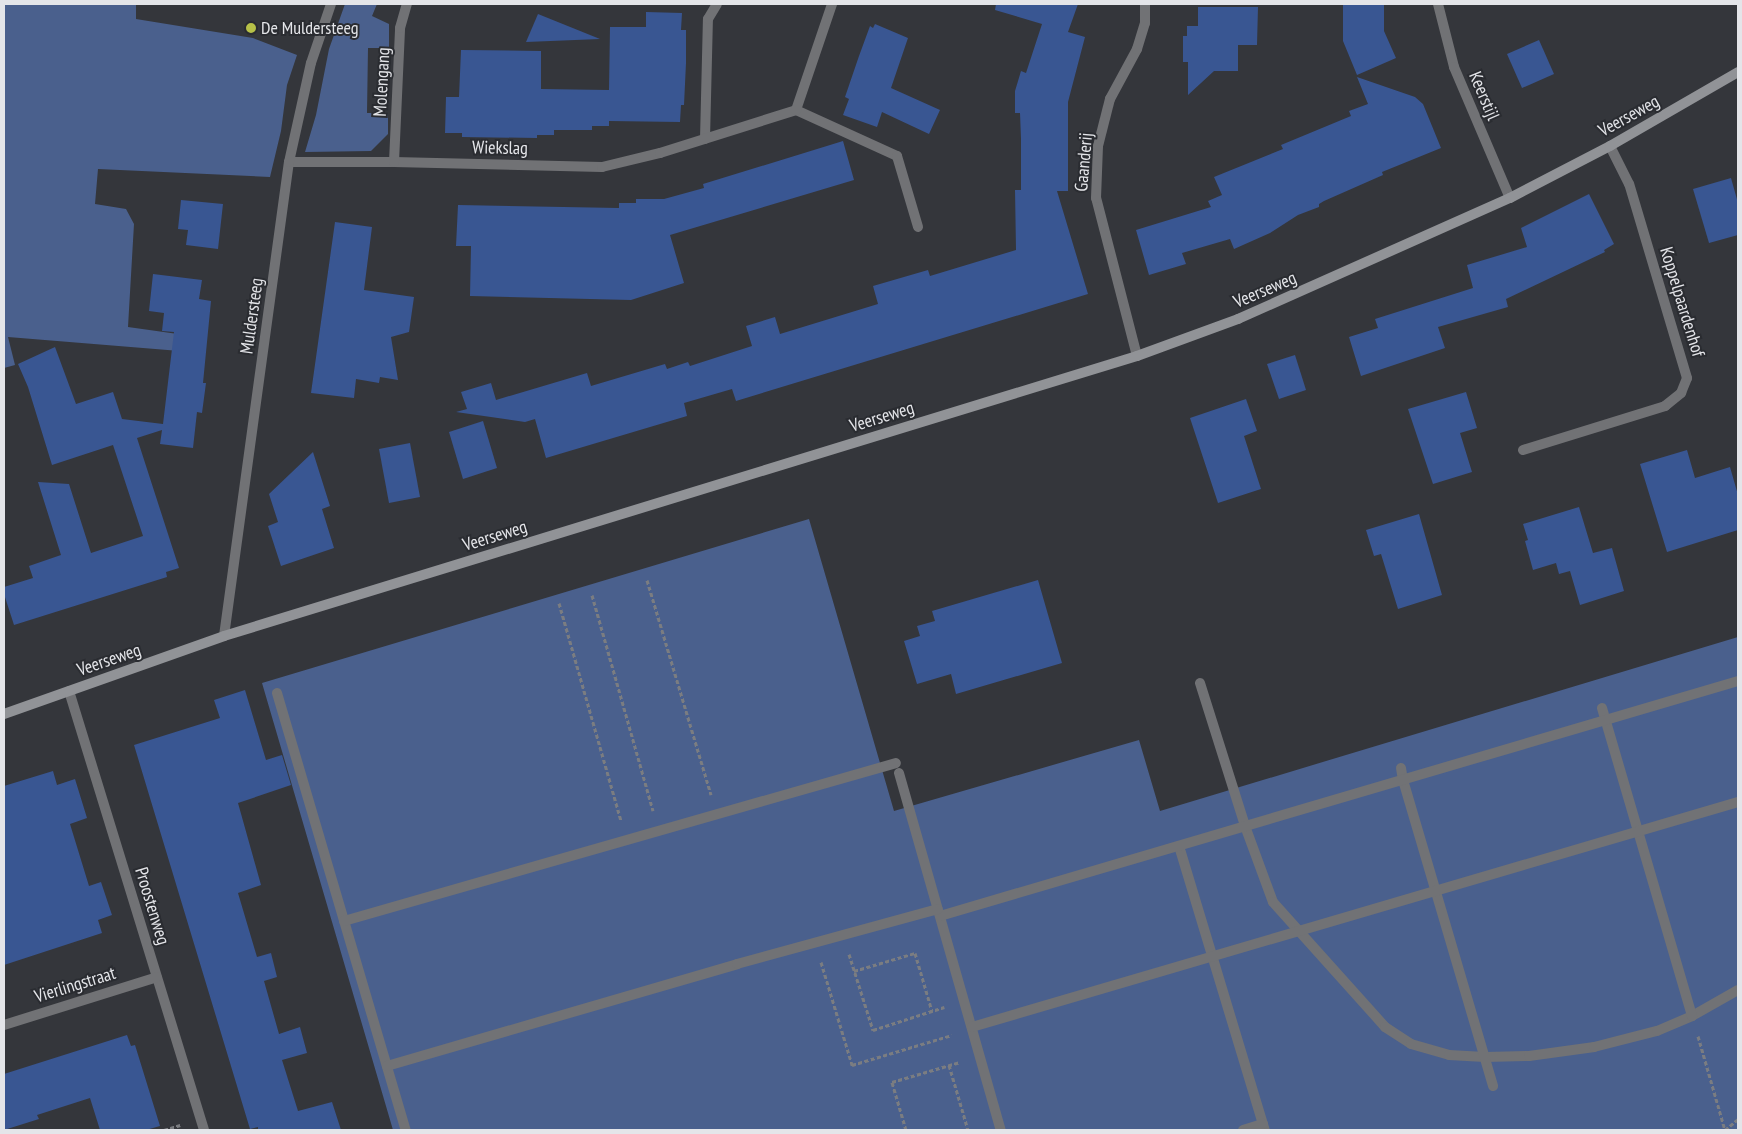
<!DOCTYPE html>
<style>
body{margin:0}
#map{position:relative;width:1742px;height:1134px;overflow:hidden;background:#34363b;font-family:"PT Sans Narrow",sans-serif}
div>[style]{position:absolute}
.green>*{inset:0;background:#4a608d}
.building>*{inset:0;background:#395692}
.path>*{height:3px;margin-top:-1.5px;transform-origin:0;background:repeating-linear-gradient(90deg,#7b7d81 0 4px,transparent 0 6.5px)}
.street>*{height:10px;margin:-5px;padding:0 5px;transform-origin:5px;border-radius:5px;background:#717275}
.secondary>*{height:10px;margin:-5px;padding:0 5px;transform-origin:5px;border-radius:5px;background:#919397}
.dots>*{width:14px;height:14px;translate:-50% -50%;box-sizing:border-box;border:2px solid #2a2c31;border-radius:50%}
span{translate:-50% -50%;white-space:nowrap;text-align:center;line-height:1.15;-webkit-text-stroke:4px #2a2c31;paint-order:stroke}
.poi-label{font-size:18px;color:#e4e5e9}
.left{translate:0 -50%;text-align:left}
.street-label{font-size:18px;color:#e4e5e9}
.frame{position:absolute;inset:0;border:5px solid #e4e5e9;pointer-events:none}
</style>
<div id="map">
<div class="green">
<i style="clip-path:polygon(4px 4px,136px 4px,136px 19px,253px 38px,297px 55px,287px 85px,281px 131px,270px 177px,98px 169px,95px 204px,126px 209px,134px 224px,128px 327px,192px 336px,192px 352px,8px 337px,15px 365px,4px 368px)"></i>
<i style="clip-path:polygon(345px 4px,377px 4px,372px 16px,389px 24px,389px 48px,368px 48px,367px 113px,388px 113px,388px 134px,371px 151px,305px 152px,316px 115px,329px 49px)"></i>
<i style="clip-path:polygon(809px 519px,894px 811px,1139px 740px,1160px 811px,1738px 637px,1738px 1130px,393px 1130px,262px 683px)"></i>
</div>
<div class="building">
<i style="clip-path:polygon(996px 4px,1078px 4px,1068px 32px,1085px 37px,1068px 102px,1068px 191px,1057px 191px,1088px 294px,736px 401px,732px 389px,684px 403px,687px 416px,546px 458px,535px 419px,525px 422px,456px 412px,467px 409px,461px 392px,491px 383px,496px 400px,587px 373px,591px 386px,665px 364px,667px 369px,688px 362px,690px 366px,752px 346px,746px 326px,775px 317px,780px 334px,878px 304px,873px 286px,928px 270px,930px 276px,1016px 250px,1015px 190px,1021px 190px,1021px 139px,1020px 113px,1015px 113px,1015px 91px,1021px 71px,1026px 73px,1042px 24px,995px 10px)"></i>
<i style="clip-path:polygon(1343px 4px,1384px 4px,1384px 31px,1396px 58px,1357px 75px,1343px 41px)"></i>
<i style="clip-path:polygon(1198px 7px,1258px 7px,1257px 45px,1238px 45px,1238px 71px,1214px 71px,1188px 95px,1188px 62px,1183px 62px,1183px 36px,1187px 36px,1187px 26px,1198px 26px)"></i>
<i style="clip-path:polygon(646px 12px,682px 13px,681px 30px,686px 30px,686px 63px,684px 105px,681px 105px,680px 122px,609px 121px,609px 126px,592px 126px,592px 130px,554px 130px,554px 135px,537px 135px,537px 138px,462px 137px,462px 133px,445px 133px,446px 97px,459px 97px,461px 50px,541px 51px,541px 89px,609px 90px,610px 27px,646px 27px)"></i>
<i style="clip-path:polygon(538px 14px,600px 39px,526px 42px)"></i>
<i style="clip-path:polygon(875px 24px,908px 38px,891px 88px,940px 110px,929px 134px,882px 112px,877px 127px,843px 115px,849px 99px,845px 97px,859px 56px,870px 26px,873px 28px)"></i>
<i style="clip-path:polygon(1539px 40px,1554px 74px,1522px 88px,1507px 54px)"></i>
<i style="clip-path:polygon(1357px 77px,1415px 97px,1423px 104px,1441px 148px,1382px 172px,1383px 175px,1324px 201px,1319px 204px,1319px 207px,1298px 215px,1270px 233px,1234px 249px,1230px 239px,1182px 253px,1186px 264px,1149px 275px,1136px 230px,1211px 207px,1208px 201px,1222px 195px,1214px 177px,1283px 149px,1281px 145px,1351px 116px,1349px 111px,1368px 104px)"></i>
<i style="clip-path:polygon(843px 141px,854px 180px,670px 235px,684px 283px,631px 300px,470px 296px,471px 246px,456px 246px,458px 205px,619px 208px,619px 203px,636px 203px,636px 199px,664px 199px,704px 188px,703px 184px)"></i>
<i style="clip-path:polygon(1731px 178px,1738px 203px,1738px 235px,1709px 243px,1693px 189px)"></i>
<i style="clip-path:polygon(1589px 194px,1614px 244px,1604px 250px,1605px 252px,1506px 299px,1508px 307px,1438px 327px,1445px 348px,1361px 376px,1349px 337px,1378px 328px,1375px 319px,1473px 288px,1467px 265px,1527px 247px,1521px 228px)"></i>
<i style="clip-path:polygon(181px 200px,223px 204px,218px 249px,186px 245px,188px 230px,178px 229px)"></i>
<i style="clip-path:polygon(335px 222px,372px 227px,364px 290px,414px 297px,409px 332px,391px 337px,398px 380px,380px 377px,379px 383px,356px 379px,354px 398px,311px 393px)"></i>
<i style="clip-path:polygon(153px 274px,202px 280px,199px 299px,211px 301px,203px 383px,206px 383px,202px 413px,197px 412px,193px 448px,160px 444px,162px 430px,137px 438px,179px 568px,166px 572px,167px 577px,14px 625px,4px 594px,4px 587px,33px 578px,29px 566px,61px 555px,38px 482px,69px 484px,91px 553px,143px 536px,113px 445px,52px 465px,28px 387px,18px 364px,55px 347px,76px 404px,113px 392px,122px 419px,163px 424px,174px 332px,162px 331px,164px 313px,149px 311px)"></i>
<i style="clip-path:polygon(1295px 355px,1306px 390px,1279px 399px,1267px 364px)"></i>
<i style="clip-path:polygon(1466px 392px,1477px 428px,1460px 433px,1472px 472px,1433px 484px,1408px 409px)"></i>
<i style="clip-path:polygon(1246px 399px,1257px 431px,1244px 436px,1261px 489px,1218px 503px,1190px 418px)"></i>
<i style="clip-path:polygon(483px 421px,497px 468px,463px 479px,449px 432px)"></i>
<i style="clip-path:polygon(410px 443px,420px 497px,389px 503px,379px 449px)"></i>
<i style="clip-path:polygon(1687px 450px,1695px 478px,1730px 467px,1738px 495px,1738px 530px,1667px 552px,1640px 464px)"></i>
<i style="clip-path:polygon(313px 452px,330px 506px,322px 509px,334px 548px,281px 566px,268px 526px,278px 522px,269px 494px)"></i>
<i style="clip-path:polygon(1579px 507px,1593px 553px,1612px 548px,1624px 591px,1580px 605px,1570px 571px,1559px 574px,1556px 563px,1533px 570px,1525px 541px,1528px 540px,1523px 524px)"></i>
<i style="clip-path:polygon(1419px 514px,1442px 595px,1398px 609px,1381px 554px,1374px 556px,1366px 530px)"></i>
<i style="clip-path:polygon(1038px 580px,1062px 663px,956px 694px,951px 674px,917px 684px,904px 641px,920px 636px,917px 626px,935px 621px,932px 611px)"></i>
<i style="clip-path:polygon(245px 690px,266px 760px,282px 755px,291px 785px,238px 803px,261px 885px,238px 893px,257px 957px,271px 953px,277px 977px,264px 981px,279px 1034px,300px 1027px,307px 1053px,282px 1060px,298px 1111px,332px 1102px,341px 1130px,258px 1130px,258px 1127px,250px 1129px,134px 745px,220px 718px,214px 700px)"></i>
<i style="clip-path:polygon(53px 771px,57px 785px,75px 779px,87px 818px,70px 824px,89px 886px,101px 882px,112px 915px,98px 920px,102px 933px,4px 965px,4px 786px)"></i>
<i style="clip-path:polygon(127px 1035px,131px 1046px,135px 1045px,160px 1126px,146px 1130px,100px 1130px,90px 1098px,37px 1115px,39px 1119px,4px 1130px,4px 1074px)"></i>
</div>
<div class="path">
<i style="left:647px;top:580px;width:224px;rotate:73.4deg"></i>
<i style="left:592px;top:595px;width:224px;rotate:74.2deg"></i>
<i style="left:559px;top:603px;width:227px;rotate:74.1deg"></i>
<i style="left:849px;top:954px;width:80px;rotate:72.5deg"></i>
<i style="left:873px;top:1030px;width:75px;rotate:-17.9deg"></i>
<i style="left:821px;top:962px;width:108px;rotate:73.2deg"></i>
<i style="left:852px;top:1065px;width:104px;rotate:-16.7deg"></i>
<i style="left:854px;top:971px;width:64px;rotate:-16.4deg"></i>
<i style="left:915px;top:953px;width:60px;rotate:73.7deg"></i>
<i style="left:1698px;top:1036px;width:98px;rotate:74deg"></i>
<i style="left:949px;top:1065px;width:68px;rotate:73.7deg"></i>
<i style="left:164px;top:1130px;width:17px;rotate:-17deg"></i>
<i style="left:906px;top:1130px;width:50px;rotate:-106.3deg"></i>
<i style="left:892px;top:1082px;width:71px;rotate:-16.4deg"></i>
<i style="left:1725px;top:1130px;width:17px;rotate:-40deg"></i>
</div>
<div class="street">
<i style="left:1438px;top:4px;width:65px;rotate:75.7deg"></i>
<i style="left:1454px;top:67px;width:142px;rotate:66.9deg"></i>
<i style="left:796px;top:110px;width:111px;rotate:24.5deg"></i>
<i style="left:897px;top:156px;width:74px;rotate:73.5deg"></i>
<i style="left:705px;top:139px;width:120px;rotate:-88.6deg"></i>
<i style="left:708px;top:19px;width:17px;rotate:-59deg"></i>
<i style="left:289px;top:162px;width:105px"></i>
<i style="left:394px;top:162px;width:208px;rotate:1.4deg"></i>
<i style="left:602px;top:167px;width:60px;rotate:-13.6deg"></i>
<i style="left:660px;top:153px;width:143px;rotate:-17.5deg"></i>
<i style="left:796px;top:110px;width:112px;rotate:-71.2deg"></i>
<i style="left:394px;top:162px;width:134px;rotate:-87.4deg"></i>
<i style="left:400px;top:28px;width:25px;rotate:-74deg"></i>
<i style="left:1137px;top:356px;width:163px;rotate:-104.5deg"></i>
<i style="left:1096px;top:198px;width:52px;rotate:-87.8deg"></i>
<i style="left:1098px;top:146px;width:49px;rotate:-75.7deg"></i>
<i style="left:1110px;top:99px;width:57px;rotate:-61.6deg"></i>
<i style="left:1137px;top:49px;width:27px;rotate:-73deg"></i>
<i style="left:1145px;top:23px;width:19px;rotate:-90deg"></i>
<i style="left:1523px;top:450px;width:149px;rotate:-17.2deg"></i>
<i style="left:1665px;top:406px;width:21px;rotate:-39deg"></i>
<i style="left:1681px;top:393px;width:16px;rotate:-68deg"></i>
<i style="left:1687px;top:378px;width:202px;rotate:-106.6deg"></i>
<i style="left:1629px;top:184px;width:42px;rotate:-116.6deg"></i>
<i style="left:224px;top:636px;width:478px;rotate:-82.2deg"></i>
<i style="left:289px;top:162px;width:101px;rotate:-77.5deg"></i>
<i style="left:311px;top:63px;width:62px;rotate:-71.3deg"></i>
<i style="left:1200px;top:683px;width:150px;rotate:72.5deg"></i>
<i style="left:1245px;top:826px;width:81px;rotate:69.8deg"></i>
<i style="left:1273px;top:902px;width:168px;rotate:48.1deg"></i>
<i style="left:1385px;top:1027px;width:31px;rotate:33deg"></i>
<i style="left:1411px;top:1044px;width:40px;rotate:16deg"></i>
<i style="left:1449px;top:1055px;width:36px;rotate:3deg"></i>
<i style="left:1485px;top:1057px;width:44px;rotate:-1.3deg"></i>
<i style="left:1529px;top:1056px;width:66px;rotate:-7.9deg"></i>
<i style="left:1594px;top:1047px;width:65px;rotate:-14.3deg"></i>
<i style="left:1657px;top:1031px;width:38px;rotate:-23deg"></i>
<i style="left:1692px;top:1016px;width:53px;rotate:-29.5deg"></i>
<i style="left:69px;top:691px;width:459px;rotate:72.9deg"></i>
<i style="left:277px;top:693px;width:456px;rotate:73.6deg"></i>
<i style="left:1602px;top:708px;width:321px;rotate:73.7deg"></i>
<i style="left:1401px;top:768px;width:12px;rotate:81deg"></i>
<i style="left:1403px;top:780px;width:319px;rotate:73.6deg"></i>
<i style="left:899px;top:773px;width:371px;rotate:74.1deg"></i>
<i style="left:1179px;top:846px;width:297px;rotate:73.2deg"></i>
<i style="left:940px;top:916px;width:832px;rotate:-16.41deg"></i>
<i style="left:344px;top:921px;width:574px;rotate:-15.97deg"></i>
<i style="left:4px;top:1025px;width:160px;rotate:-17.4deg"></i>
<i style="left:972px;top:1027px;width:798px;rotate:-16.37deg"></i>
<i style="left:387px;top:1066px;width:365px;rotate:-16.2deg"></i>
<i style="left:737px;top:964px;width:208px;rotate:-15.3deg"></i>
<i style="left:1243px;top:1130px;width:21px;rotate:-17deg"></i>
</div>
<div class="secondary">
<i style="left:4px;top:714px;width:233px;rotate:-19.5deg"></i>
<i style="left:224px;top:636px;width:955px;rotate:-17.05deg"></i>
<i style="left:1137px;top:356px;width:108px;rotate:-20.1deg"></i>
<i style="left:1238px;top:319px;width:298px;rotate:-24deg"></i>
<i style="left:1510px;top:198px;width:113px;rotate:-27.5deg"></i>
<i style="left:1610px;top:146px;width:148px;rotate:-30deg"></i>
</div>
<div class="dots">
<i style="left:251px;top:28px;background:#b7c148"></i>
</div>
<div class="poi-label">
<span class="left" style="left:261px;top:28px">De Muldersteeg</span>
</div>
<div class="street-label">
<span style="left:382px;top:82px;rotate:-87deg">Molengang</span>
<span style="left:1484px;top:96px;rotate:67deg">Keerstijl</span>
<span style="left:1629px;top:116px;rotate:-29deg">Veerseweg</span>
<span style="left:500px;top:148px;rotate:1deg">Wiekslag</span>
<span style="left:1084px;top:162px;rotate:-85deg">Gaanderij</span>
<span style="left:1265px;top:290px;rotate:-23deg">Veerseweg</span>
<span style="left:1682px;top:302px;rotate:73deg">Koppelpaardenhof</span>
<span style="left:252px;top:316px;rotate:-82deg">Muldersteeg</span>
<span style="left:882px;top:417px;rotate:-17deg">Veerseweg</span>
<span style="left:495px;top:536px;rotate:-17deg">Veerseweg</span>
<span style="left:109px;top:660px;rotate:-19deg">Veerseweg</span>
<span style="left:152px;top:906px;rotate:73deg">Proostenweg</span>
<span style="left:75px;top:985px;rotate:-17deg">Vierlingstraat</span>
</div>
<div class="frame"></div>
</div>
